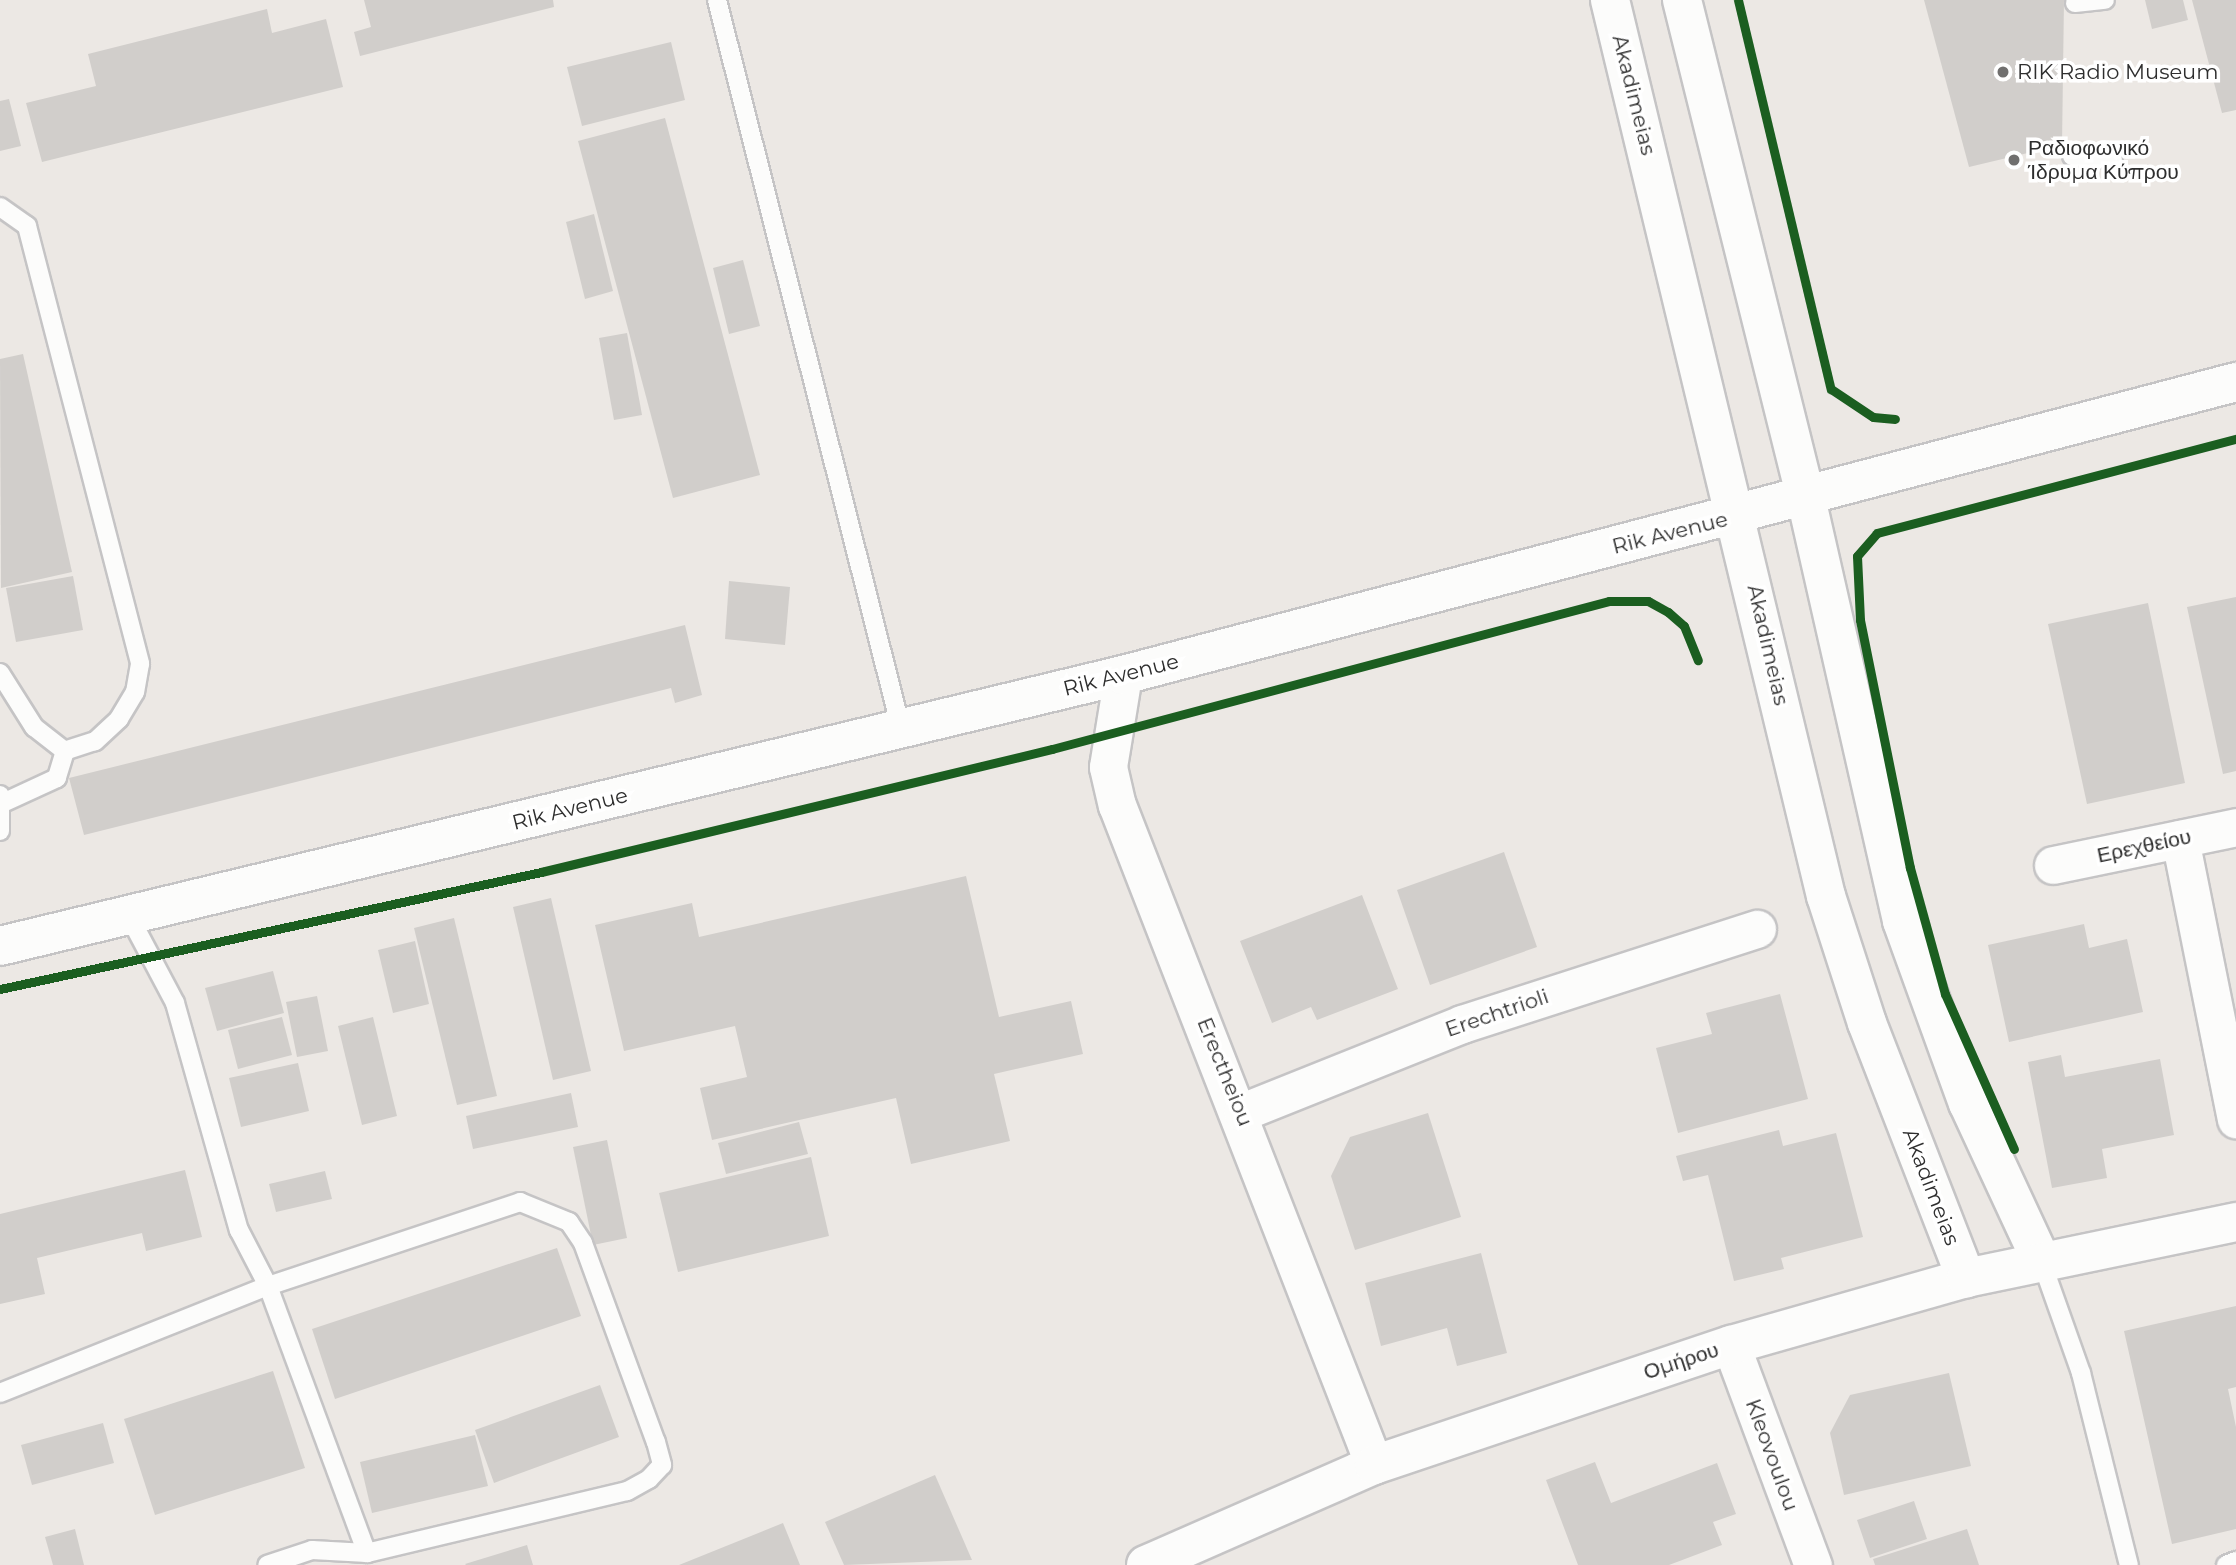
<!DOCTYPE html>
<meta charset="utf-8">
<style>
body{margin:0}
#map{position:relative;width:2236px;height:1565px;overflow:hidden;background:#ece8e4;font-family:Montserrat,sans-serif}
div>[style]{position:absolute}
.building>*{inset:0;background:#d1cecb}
.roads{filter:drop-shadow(2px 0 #c5c4c5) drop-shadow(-2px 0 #c5c4c5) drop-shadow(0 2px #c5c4c5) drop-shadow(0 -2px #c5c4c5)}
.lane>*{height:18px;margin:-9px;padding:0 9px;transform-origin:9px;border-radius:9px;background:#fcfcfb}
.street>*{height:37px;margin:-18.5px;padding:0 18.5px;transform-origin:18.5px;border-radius:18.5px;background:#fcfcfb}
.secondary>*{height:38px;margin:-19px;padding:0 19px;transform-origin:19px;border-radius:19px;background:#fcfcfb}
.cycleway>*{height:9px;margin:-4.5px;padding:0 4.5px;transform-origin:4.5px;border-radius:4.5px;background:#1b5e20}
.dots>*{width:19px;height:19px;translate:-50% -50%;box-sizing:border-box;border:4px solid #fff;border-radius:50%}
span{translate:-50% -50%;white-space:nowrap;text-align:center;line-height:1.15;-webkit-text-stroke:7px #fff;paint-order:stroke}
.poi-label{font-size:21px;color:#2e2e2e}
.left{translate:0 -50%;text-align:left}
.street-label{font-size:21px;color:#2e2e2e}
</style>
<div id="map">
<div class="building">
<i style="clip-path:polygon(364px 0,553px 0,554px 7px,360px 56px,354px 32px,371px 27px)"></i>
<i style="clip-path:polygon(1924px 0,2064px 0,2062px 145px,1969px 167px)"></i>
<i style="clip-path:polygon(2145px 0,2183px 0,2188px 20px,2152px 29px)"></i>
<i style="clip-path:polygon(2192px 0,2236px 0,2236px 110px,2222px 113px)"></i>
<i style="clip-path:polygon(267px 9px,272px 33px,326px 19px,343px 87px,42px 162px,26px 103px,96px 86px,88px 54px)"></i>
<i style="clip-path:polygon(671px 42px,685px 100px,582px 126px,567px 67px)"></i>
<i style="clip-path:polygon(9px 99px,21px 146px,0 151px,0 101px)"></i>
<i style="clip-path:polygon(665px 118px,760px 475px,673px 498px,578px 141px)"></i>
<i style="clip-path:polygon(594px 214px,613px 291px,585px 299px,566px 222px)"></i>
<i style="clip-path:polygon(743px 260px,760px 326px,729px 334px,713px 268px)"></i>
<i style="clip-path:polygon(627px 333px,642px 415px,614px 420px,599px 338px)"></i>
<i style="clip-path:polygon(23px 354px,72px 572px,1px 588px,0 359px)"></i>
<i style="clip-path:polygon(73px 576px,83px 630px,16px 642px,6px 588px)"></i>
<i style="clip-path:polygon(729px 581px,790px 587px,785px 645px,725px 639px)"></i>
<i style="clip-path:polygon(2236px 597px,2236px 771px,2223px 774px,2187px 607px)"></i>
<i style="clip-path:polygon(2148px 603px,2185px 783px,2087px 804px,2048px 624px)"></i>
<i style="clip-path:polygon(685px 625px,702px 695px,675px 703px,671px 688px,84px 835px,69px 778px)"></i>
<i style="clip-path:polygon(1504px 852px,1537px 947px,1430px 985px,1397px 890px)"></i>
<i style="clip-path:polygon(966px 876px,999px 1017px,1071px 1001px,1083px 1054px,994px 1074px,1010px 1141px,911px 1164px,896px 1098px,712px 1140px,700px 1088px,747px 1077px,735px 1026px,624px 1051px,595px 925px,692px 903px,699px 937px)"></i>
<i style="clip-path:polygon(1362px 895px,1398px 989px,1317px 1020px,1311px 1007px,1272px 1023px,1240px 941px)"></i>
<i style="clip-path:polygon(551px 898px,591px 1071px,553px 1080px,513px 907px)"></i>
<i style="clip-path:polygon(454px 918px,497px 1096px,457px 1105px,414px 928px)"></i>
<i style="clip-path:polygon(2084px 924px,2089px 948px,2127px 939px,2143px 1012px,2009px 1042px,1988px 945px)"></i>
<i style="clip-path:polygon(415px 941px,429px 1004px,393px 1013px,378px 950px)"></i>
<i style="clip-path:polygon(273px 971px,284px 1013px,217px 1031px,205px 988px)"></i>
<i style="clip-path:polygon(1780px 994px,1808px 1099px,1678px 1133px,1656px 1048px,1712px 1034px,1706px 1013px)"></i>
<i style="clip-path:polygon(317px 996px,328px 1051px,297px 1057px,286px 1002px)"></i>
<i style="clip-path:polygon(282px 1017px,292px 1055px,238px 1069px,228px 1030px)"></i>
<i style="clip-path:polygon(373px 1017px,397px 1116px,362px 1125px,338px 1026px)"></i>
<i style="clip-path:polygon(2061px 1055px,2065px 1077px,2160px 1059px,2174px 1135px,2102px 1149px,2107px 1178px,2052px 1188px,2028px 1062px)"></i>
<i style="clip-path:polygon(298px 1063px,309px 1111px,241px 1127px,229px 1078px)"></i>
<i style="clip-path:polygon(571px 1093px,578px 1127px,473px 1149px,466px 1116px)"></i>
<i style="clip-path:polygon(1428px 1113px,1461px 1217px,1355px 1250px,1331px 1176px,1350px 1137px)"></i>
<i style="clip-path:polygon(799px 1122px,808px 1154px,726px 1174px,718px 1143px)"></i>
<i style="clip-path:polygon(1779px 1130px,1783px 1146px,1836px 1133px,1863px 1237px,1781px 1258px,1784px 1269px,1734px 1281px,1708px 1175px,1683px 1181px,1676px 1156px)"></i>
<i style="clip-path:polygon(607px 1140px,627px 1238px,593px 1245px,573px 1147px)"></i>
<i style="clip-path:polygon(811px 1157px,829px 1236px,678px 1272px,659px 1193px)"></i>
<i style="clip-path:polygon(185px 1170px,202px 1237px,146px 1251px,142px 1233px,37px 1258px,45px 1294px,0 1304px,0 1214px)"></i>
<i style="clip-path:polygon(325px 1171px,332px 1199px,276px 1212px,269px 1184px)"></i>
<i style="clip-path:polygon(557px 1248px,581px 1316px,335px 1399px,312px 1329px)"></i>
<i style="clip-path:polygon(1481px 1253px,1507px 1353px,1457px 1366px,1447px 1328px,1381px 1346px,1365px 1283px)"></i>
<i style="clip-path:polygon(2236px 1306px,2236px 1387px,2228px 1389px,2236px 1427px,2236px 1529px,2172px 1544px,2124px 1331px)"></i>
<i style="clip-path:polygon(273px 1371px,305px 1468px,155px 1515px,124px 1419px)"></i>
<i style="clip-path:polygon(1949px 1373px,1971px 1466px,1844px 1495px,1830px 1433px,1850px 1395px)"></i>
<i style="clip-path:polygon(600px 1385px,619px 1437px,494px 1483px,475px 1430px)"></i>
<i style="clip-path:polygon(103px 1423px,114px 1463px,32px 1485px,21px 1445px)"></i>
<i style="clip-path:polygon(475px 1435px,488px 1486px,372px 1513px,360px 1462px)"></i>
<i style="clip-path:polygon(1595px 1462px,1611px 1503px,1717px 1463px,1736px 1514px,1713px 1522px,1722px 1545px,1669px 1565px,1578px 1565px,1546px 1480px)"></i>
<i style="clip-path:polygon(935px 1475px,972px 1560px,844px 1565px,825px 1522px)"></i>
<i style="clip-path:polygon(1914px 1501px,1927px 1539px,1870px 1558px,1857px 1520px)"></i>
<i style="clip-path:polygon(783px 1523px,800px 1565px,679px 1565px)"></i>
<i style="clip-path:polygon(75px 1529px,84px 1565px,53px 1565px,45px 1537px)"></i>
<i style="clip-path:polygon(1967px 1529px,1979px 1565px,1875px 1565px,1873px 1559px)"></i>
<i style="clip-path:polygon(527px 1545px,533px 1565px,466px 1565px,465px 1564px)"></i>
</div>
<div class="roads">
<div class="lane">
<i style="left:717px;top:0;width:752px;rotate:75.83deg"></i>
<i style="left:2075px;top:3px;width:30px;rotate:-6deg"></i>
<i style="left:2072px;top:156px;width:41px;rotate:4.2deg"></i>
<i style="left:0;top:207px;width:33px;rotate:35deg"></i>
<i style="left:27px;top:226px;width:452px;rotate:75.5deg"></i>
<i style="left:140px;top:664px;width:28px;rotate:100deg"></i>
<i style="left:135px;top:692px;width:31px;rotate:121deg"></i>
<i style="left:119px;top:719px;width:33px;rotate:137deg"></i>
<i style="left:95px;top:741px;width:32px;rotate:162deg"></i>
<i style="left:0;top:673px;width:64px;rotate:57.8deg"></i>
<i style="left:34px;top:727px;width:39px;rotate:38deg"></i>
<i style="left:65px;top:751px;width:28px;rotate:107deg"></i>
<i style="left:57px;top:778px;width:60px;rotate:155.2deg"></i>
<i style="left:0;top:795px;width:36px;rotate:90deg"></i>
<i style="left:129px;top:916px;width:98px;rotate:62.1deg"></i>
<i style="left:175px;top:1003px;width:236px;rotate:74.3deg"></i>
<i style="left:239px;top:1230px;width:63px;rotate:62.6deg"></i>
<i style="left:268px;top:1286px;width:285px;rotate:69.7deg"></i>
<i style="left:2041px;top:1260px;width:120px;rotate:70.5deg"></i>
<i style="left:2081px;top:1373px;width:198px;rotate:76deg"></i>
<i style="left:0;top:1393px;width:289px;rotate:-21.8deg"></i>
<i style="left:268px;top:1286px;width:266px;rotate:-18.4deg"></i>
<i style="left:520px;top:1202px;width:53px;rotate:22.2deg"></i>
<i style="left:569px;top:1222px;width:25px;rotate:56deg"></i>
<i style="left:583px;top:1243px;width:212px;rotate:69.9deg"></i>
<i style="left:656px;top:1442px;width:24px;rotate:75deg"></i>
<i style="left:662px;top:1465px;width:19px;rotate:133deg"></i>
<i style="left:649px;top:1479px;width:25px;rotate:151deg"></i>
<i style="left:627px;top:1491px;width:267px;rotate:166.6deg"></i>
<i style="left:367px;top:1553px;width:55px;rotate:-176.9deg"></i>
<i style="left:312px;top:1550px;width:47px;rotate:161.6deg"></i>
<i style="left:2226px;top:1565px;width:11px;rotate:-22deg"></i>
</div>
<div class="street">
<i style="left:1123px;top:675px;width:93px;rotate:99.3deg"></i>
<i style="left:1108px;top:767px;width:39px;rotate:77deg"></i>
<i style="left:1117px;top:805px;width:708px;rotate:68.72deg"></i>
<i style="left:2180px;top:839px;width:286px;rotate:78.7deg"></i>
<i style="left:2053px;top:865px;width:187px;rotate:-11.7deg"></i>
<i style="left:1242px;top:1112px;width:237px;rotate:-21.8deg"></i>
<i style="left:1462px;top:1024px;width:310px;rotate:-17.9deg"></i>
<i style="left:1731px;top:1345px;width:235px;rotate:69.6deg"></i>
</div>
<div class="secondary">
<i style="left:1610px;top:0;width:922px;rotate:76.45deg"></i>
<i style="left:1826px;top:896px;width:133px;rotate:72.1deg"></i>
<i style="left:1867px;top:1023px;width:274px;rotate:68.8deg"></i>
<i style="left:1682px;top:0;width:513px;rotate:76.02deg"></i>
<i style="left:1806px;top:498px;width:434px;rotate:77.2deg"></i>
<i style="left:1902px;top:921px;width:194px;rotate:70.1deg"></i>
<i style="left:1968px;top:1103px;width:173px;rotate:65.1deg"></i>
<i style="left:0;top:946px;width:1155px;rotate:-13.57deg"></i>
<i style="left:1123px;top:675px;width:1151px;rotate:-14.75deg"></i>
<i style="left:1146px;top:1565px;width:249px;rotate:-23.7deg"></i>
<i style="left:1374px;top:1465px;width:377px;rotate:-18.6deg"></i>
<i style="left:1731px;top:1345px;width:244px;rotate:-15.9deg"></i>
<i style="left:1966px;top:1278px;width:276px;rotate:-11.7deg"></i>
</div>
</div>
<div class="cycleway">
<i style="left:1738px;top:0;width:400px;rotate:76.6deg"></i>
<i style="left:1831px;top:389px;width:50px;rotate:33.7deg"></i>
<i style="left:1873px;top:417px;width:22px;rotate:5deg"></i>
<i style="left:0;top:989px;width:554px;rotate:-12.2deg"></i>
<i style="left:541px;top:872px;width:526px;rotate:-13.53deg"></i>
<i style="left:1052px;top:749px;width:576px;rotate:-14.88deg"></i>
<i style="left:1609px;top:601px;width:39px"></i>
<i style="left:1648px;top:601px;width:23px;rotate:29deg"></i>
<i style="left:1668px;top:612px;width:21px;rotate:41deg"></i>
<i style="left:1684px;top:626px;width:37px;rotate:68deg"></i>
<i style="left:2014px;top:1149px;width:170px;rotate:-114deg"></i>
<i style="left:1945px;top:994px;width:131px;rotate:-105.5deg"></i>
<i style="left:1910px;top:868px;width:253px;rotate:-101.4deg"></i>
<i style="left:1860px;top:620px;width:64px;rotate:-92.7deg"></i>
<i style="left:1857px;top:556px;width:30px;rotate:-49deg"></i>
<i style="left:1877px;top:533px;width:371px;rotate:-14.7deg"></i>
</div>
<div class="dots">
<i style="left:2003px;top:72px;background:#706f6e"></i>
<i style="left:2014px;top:160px;background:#706f6e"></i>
</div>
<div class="poi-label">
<span class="left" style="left:2017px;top:72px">RIK Radio Museum</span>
<span class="left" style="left:2028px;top:160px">Ραδιοφωνικό<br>Ίδρυμα Κύπρου</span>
</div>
<div class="street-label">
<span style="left:1634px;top:95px;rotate:76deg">Akadimeias</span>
<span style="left:1670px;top:533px;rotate:-14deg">Rik Avenue</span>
<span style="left:1768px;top:645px;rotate:77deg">Akadimeias</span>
<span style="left:1121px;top:675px;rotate:-14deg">Rik Avenue</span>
<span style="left:570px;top:809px;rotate:-14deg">Rik Avenue</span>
<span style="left:2144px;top:846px;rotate:-12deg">Ερεχθείου</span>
<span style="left:1497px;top:1013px;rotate:-19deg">Erechtrioli</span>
<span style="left:1225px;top:1072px;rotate:68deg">Erectheiou</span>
<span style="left:1931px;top:1187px;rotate:69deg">Akadimeias</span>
<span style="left:1681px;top:1361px;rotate:-18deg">Ομήρου</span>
<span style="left:1772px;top:1455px;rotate:70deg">Kleovoulou</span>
</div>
</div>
